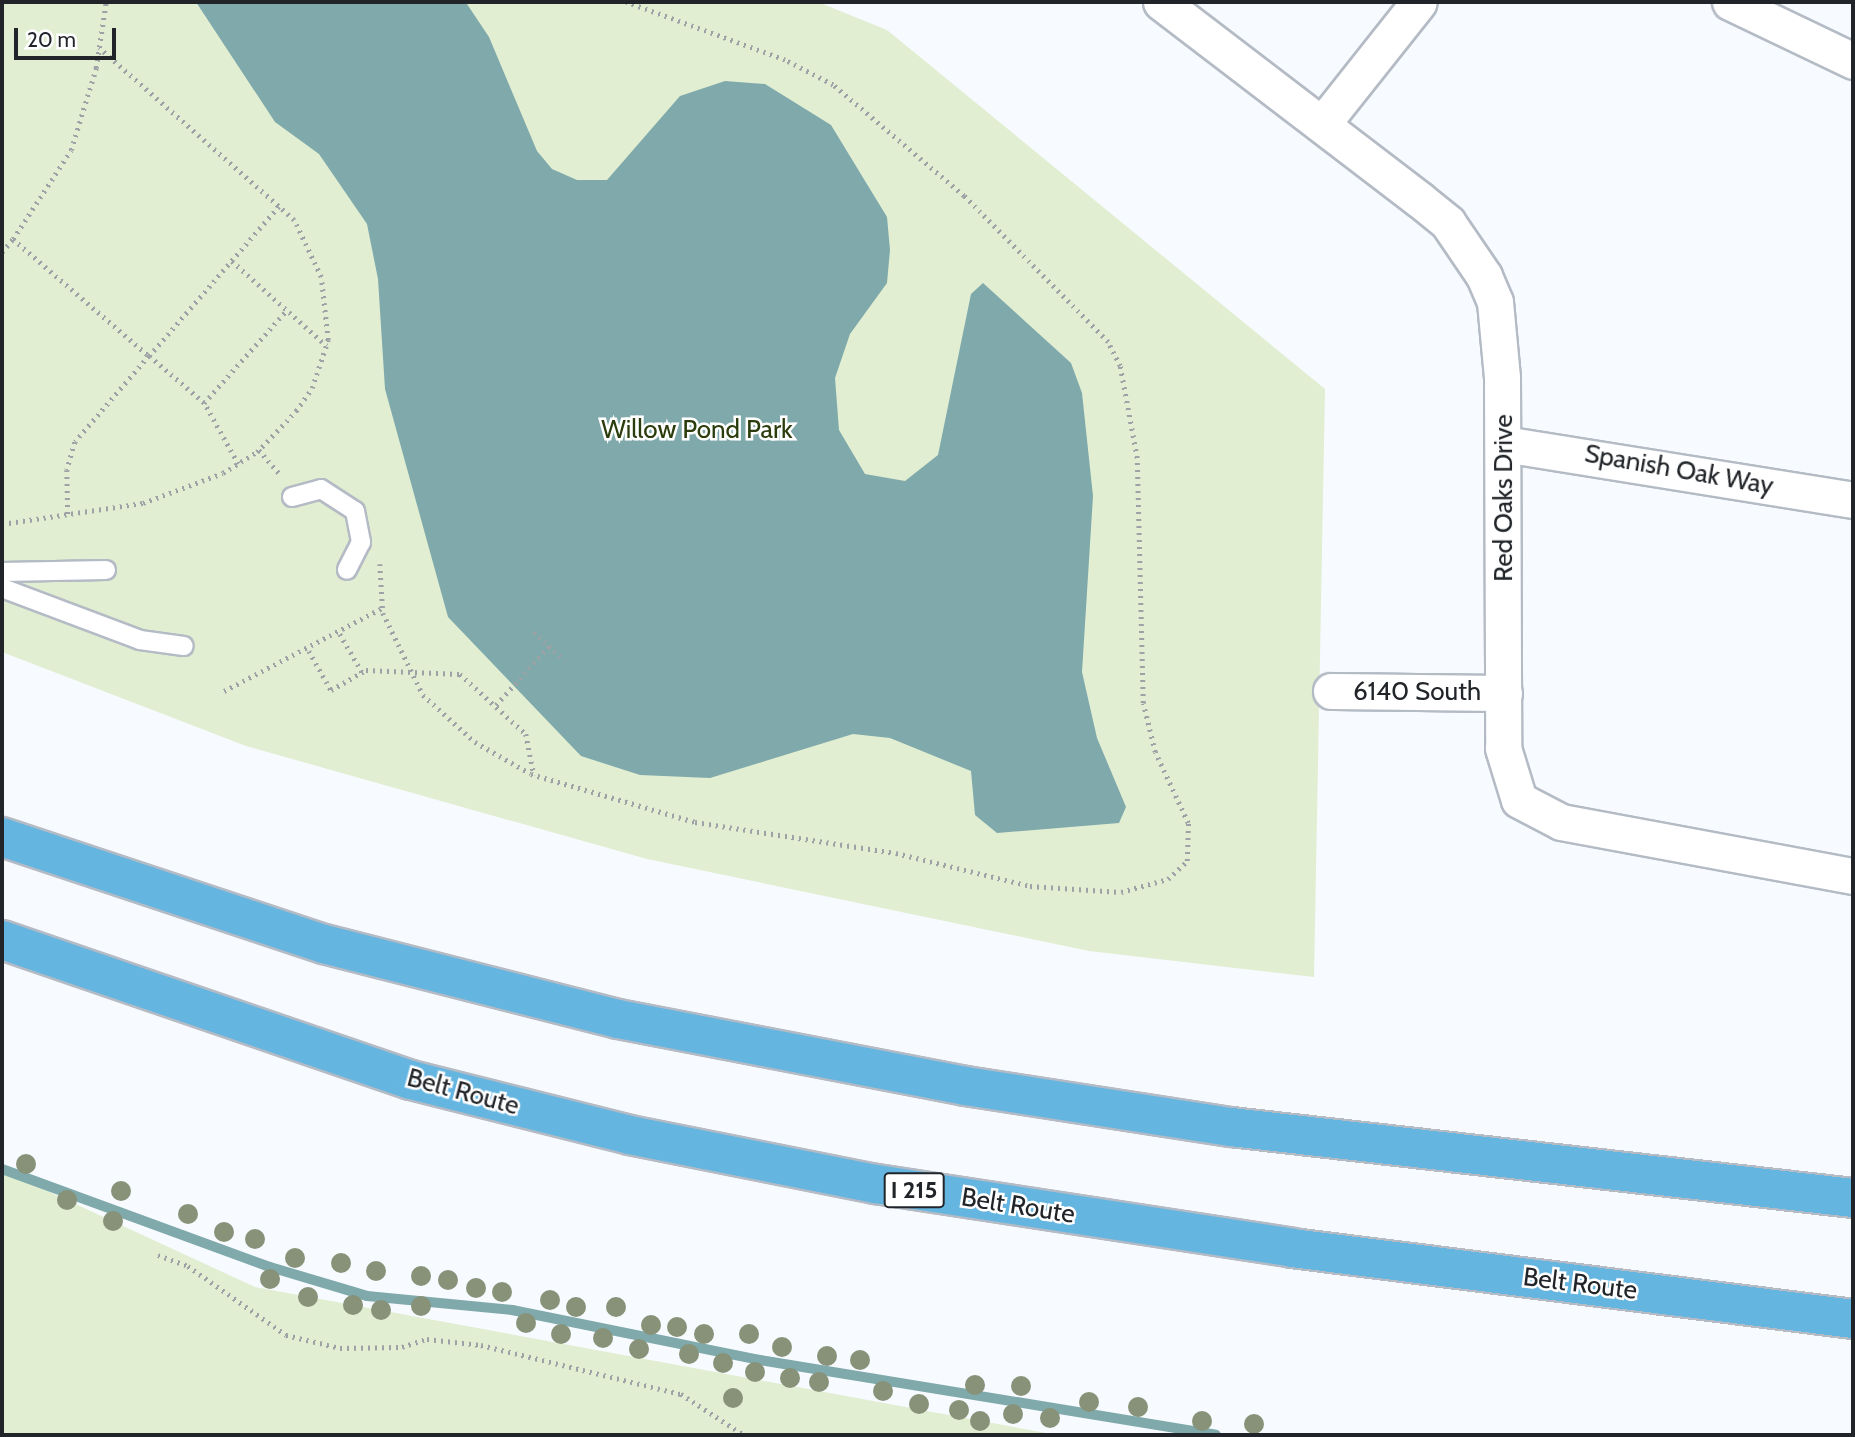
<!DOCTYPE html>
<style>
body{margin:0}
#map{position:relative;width:1855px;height:1437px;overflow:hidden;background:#f7fafe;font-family:Cabin,sans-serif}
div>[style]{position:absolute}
.green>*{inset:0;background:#e1eed2}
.water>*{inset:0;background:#7fa9ab}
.stream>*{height:10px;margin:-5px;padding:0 5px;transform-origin:5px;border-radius:5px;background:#7fa9ab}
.path>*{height:4.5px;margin-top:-2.25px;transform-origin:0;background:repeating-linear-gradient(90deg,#9ea1a5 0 2px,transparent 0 7px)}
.roads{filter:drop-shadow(2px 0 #b4bbc5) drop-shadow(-2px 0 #b4bbc5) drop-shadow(0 2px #b4bbc5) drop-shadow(0 -2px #b4bbc5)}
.service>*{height:18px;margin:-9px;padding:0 9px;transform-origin:9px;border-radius:9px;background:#fff}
.minor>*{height:35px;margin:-17.5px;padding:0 17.5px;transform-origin:17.5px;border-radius:17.5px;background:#fff}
.motorway>*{height:38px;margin:-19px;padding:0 19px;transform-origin:19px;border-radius:19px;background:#65b5e1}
.trees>*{width:20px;height:20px;margin:-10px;border-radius:50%;background:#879279}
span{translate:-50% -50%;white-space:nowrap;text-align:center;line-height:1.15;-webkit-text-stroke:5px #fff;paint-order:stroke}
.shield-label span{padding:2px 5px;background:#fff;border:2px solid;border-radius:5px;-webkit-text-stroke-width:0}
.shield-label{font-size:24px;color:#212428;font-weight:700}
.park-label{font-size:26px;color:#2b3d0c}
.street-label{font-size:26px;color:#212428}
.frame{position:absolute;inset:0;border:4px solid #212428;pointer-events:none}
.scale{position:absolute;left:14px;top:28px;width:102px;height:32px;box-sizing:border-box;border:4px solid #212428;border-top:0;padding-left:9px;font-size:21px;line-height:24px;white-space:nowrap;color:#212428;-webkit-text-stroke:5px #fff;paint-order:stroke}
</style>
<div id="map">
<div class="green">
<i style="clip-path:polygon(2px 2px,818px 2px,887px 30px,1325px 389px,1314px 977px,1089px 951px,647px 859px,246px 746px,2px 652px)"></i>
<i style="clip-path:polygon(2px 1170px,255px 1287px,1057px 1435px,2px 1435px)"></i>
</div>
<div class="water">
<i style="clip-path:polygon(196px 2px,467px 4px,489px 37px,537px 151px,552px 169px,577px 180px,607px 180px,680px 96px,725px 81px,765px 84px,831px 125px,887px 217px,890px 250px,887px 283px,850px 334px,835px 378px,839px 430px,865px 474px,905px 481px,938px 455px,971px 294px,983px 283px,1071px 363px,1082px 393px,1093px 496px,1082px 672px,1097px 738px,1126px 807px,1119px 823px,997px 833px,975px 815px,971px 771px,890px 738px,853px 734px,710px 778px,640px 775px,581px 756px,448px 617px,385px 389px,378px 279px,367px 224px,319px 154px,275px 122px)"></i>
</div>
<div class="stream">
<i style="left:2px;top:1169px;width:285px;rotate:20.1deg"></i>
<i style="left:270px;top:1267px;width:101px;rotate:16.6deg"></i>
<i style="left:367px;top:1296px;width:146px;rotate:5.5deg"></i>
<i style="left:512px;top:1310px;width:247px;rotate:11.4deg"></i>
<i style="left:754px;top:1359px;width:468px;rotate:9.3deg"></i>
</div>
<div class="path">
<i style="left:13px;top:239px;width:106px;rotate:-56.9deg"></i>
<i style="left:71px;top:150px;width:86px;rotate:-73deg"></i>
<i style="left:96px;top:68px;width:67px;rotate:-81.4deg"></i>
<i style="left:2px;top:252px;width:17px;rotate:-50deg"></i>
<i style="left:13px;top:239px;width:179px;rotate:40.7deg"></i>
<i style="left:149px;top:356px;width:113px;rotate:130.7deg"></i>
<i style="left:75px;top:442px;width:29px;rotate:106deg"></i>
<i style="left:67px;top:470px;width:47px;rotate:88.8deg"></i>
<i style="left:232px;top:261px;width:127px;rotate:41.8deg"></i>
<i style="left:204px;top:403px;width:125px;rotate:-48.3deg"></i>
<i style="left:259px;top:450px;width:32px;rotate:49deg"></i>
<i style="left:238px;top:464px;width:70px;rotate:-119.1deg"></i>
<i style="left:204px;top:403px;width:72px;rotate:-139.5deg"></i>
<i style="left:149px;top:356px;width:198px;rotate:-49.1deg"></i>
<i style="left:2px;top:524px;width:143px;rotate:-8.5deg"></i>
<i style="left:143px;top:503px;width:85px;rotate:-20.6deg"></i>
<i style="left:223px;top:473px;width:40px;rotate:-32deg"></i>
<i style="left:257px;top:452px;width:57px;rotate:-46.4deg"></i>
<i style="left:296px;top:411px;width:28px;rotate:-55deg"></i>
<i style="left:312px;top:388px;width:51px;rotate:-71.6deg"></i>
<i style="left:328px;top:340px;width:63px;rotate:-96.3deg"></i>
<i style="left:321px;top:277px;width:63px;rotate:-115.3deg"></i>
<i style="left:294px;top:220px;width:260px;rotate:-138.6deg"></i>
<i style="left:380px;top:564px;width:49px;rotate:86.5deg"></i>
<i style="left:383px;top:613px;width:91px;rotate:64deg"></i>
<i style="left:423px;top:695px;width:70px;rotate:42.1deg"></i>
<i style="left:475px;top:742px;width:64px;rotate:29.7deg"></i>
<i style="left:531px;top:774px;width:171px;rotate:16.3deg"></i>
<i style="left:695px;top:822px;width:203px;rotate:8.8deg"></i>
<i style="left:896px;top:853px;width:138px;rotate:13.8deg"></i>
<i style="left:1030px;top:886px;width:91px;rotate:3.8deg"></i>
<i style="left:1121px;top:892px;width:49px;rotate:-15.5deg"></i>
<i style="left:1168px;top:879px;width:26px;rotate:-43deg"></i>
<i style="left:1187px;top:861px;width:38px;rotate:-88deg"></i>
<i style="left:1188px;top:823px;width:78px;rotate:-114.9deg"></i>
<i style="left:1155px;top:752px;width:50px;rotate:-103.8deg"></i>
<i style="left:1143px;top:703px;width:245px;rotate:-91.4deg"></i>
<i style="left:1137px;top:458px;width:94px;rotate:-100.5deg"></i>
<i style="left:1120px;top:366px;width:27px;rotate:-117deg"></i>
<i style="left:1108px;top:342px;width:205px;rotate:-134.6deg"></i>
<i style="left:964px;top:196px;width:172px;rotate:-139.7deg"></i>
<i style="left:833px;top:85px;width:54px;rotate:-152.5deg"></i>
<i style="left:785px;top:60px;width:169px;rotate:-160deg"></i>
<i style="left:534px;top:632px;width:21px;rotate:43deg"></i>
<i style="left:340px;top:634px;width:44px;rotate:59.9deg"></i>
<i style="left:309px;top:651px;width:45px;rotate:60.6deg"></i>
<i style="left:331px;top:690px;width:40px;rotate:-29.7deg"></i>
<i style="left:366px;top:670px;width:94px;rotate:2.4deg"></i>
<i style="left:460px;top:674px;width:89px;rotate:42.3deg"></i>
<i style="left:526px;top:734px;width:42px;rotate:79deg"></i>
<i style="left:224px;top:691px;width:178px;rotate:-27.7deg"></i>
<i style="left:496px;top:705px;width:79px;rotate:-48.1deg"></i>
<i style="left:549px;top:646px;width:21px;rotate:43deg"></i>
<i style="left:158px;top:1255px;width:32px;rotate:20deg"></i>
<i style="left:188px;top:1266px;width:120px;rotate:35.1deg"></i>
<i style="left:286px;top:1335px;width:56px;rotate:13.5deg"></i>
<i style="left:340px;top:1348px;width:62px;rotate:-0.9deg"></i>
<i style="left:402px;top:1347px;width:26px;rotate:-18deg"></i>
<i style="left:427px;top:1339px;width:54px;rotate:6.3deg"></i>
<i style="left:481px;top:1345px;width:206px;rotate:13.8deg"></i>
<i style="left:681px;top:1394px;width:75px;rotate:33.1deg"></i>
</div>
<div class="roads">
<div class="service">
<i style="left:292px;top:497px;width:30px;rotate:-15deg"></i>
<i style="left:321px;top:489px;width:40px;rotate:32.9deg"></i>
<i style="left:355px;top:511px;width:32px;rotate:79deg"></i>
<i style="left:361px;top:542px;width:31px;rotate:117deg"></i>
<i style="left:2px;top:572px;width:104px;rotate:-1.1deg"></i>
<i style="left:2px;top:588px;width:147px;rotate:20.6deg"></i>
<i style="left:140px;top:640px;width:44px;rotate:7.8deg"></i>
</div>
<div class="minor">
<i style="left:1161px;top:2px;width:326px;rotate:37.4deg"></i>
<i style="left:1420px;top:200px;width:36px;rotate:39deg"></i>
<i style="left:1448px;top:223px;width:64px;rotate:55.8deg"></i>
<i style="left:1484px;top:276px;width:28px;rotate:67deg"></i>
<i style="left:1495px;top:302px;width:76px;rotate:84.7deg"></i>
<i style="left:1502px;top:378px;width:370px;rotate:89.8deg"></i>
<i style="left:1503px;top:748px;width:54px;rotate:72.9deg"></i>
<i style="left:1519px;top:800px;width:47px;rotate:27.6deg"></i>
<i style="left:1561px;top:822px;width:297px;rotate:10.5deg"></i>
<i style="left:1730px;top:2px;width:136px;rotate:25.6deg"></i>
<i style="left:1323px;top:123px;width:154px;rotate:-51.6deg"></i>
<i style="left:1504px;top:444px;width:353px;rotate:9.1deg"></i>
<i style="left:1331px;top:691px;width:173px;rotate:0.7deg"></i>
</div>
<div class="motorway">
<i style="left:2px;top:837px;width:339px;rotate:18.4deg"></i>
<i style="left:324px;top:944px;width:303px;rotate:14.3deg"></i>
<i style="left:618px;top:1019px;width:353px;rotate:10.9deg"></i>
<i style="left:965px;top:1086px;width:269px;rotate:8.8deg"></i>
<i style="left:1231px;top:1127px;width:626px;rotate:6.51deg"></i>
<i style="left:2px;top:940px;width:432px;rotate:18.9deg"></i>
<i style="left:411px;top:1080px;width:226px;rotate:14.1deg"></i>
<i style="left:630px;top:1135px;width:251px;rotate:11.3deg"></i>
<i style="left:876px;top:1184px;width:421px;rotate:8.7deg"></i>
<i style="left:1292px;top:1248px;width:565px;rotate:7.21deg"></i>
</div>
</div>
<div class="trees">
<i style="left:26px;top:1164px"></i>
<i style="left:121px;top:1191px"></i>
<i style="left:67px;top:1200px"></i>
<i style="left:188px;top:1214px"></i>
<i style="left:113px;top:1221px"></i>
<i style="left:224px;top:1232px"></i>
<i style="left:255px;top:1239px"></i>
<i style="left:295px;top:1258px"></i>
<i style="left:341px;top:1263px"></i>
<i style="left:376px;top:1271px"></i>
<i style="left:421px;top:1276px"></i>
<i style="left:270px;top:1279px"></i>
<i style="left:448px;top:1280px"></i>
<i style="left:476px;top:1288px"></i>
<i style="left:502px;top:1292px"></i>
<i style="left:308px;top:1297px"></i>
<i style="left:550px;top:1300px"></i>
<i style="left:353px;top:1305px"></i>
<i style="left:421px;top:1306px"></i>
<i style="left:576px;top:1307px"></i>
<i style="left:616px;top:1307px"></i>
<i style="left:381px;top:1310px"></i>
<i style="left:526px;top:1323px"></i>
<i style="left:651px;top:1325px"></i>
<i style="left:677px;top:1327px"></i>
<i style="left:561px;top:1334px"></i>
<i style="left:704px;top:1334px"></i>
<i style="left:749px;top:1334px"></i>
<i style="left:603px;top:1338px"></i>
<i style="left:782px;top:1347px"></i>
<i style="left:639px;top:1349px"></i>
<i style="left:689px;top:1354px"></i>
<i style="left:827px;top:1356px"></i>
<i style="left:860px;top:1360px"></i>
<i style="left:723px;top:1363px"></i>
<i style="left:755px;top:1372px"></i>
<i style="left:790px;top:1378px"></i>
<i style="left:819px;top:1382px"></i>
<i style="left:975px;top:1385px"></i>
<i style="left:1021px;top:1386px"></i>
<i style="left:883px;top:1391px"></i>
<i style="left:733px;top:1398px"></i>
<i style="left:1089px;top:1402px"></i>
<i style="left:919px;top:1404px"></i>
<i style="left:1138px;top:1407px"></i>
<i style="left:959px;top:1410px"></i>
<i style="left:1013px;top:1414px"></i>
<i style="left:1050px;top:1418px"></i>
<i style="left:980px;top:1421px"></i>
<i style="left:1202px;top:1421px"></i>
<i style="left:1254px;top:1424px"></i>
</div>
<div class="shield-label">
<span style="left:914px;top:1190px">I 215</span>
</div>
<div class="park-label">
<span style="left:697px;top:430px">Willow Pond Park</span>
</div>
<div class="street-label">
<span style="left:1679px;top:470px;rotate:10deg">Spanish Oak Way</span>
<span style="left:1504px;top:498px;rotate:-90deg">Red Oaks Drive</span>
<span style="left:1417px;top:692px">6140 South</span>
<span style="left:463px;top:1092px;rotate:15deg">Belt Route</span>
<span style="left:1018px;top:1206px;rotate:9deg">Belt Route</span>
<span style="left:1580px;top:1284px;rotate:7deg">Belt Route</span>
</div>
<div class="frame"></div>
<div class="scale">20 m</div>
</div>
